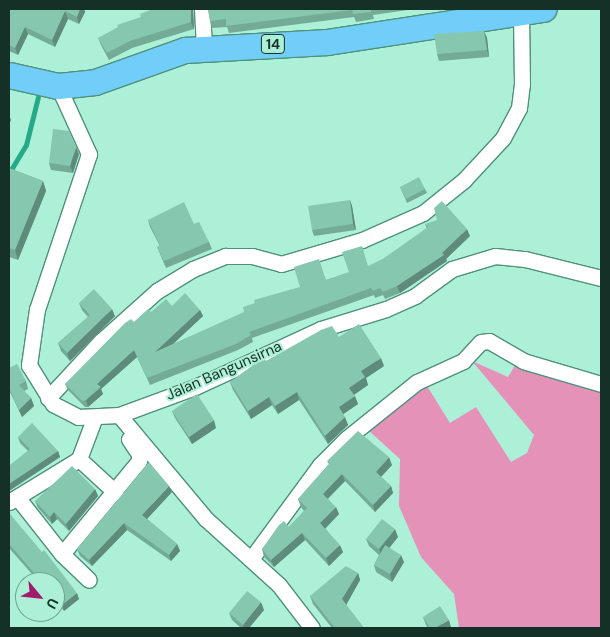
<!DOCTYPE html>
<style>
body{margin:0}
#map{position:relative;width:610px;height:637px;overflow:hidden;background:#adf0d8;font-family:"DM Sans",sans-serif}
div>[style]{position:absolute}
.green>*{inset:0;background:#e592b9}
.stream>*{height:5px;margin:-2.5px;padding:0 2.5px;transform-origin:2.5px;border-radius:2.5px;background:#25aa88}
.roads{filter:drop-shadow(1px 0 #50907b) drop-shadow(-1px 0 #50907b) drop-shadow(0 1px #50907b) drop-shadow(0 -1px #50907b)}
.minor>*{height:15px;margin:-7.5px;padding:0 7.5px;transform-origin:7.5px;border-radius:7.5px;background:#fff}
.trunk>*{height:25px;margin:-12.5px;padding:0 12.5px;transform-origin:12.5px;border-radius:12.5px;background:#70cef8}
.wall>*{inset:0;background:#73ab97}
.shaded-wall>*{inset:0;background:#5e8b7b}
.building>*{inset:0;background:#86c7b0}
span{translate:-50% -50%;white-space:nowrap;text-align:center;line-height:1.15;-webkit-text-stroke:4px #adf0d8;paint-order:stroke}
.shield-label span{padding:1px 4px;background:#adf0d8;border:1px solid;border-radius:4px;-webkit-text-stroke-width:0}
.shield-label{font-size:14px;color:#143027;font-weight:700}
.street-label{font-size:15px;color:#143027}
.frame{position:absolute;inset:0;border:10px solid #143027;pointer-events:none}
.north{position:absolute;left:15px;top:572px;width:50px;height:50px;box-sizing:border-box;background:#adf0d8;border:1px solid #70a391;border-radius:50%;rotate:118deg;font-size:14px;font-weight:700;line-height:20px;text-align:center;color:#143027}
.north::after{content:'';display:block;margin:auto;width:18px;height:22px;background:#a01b6a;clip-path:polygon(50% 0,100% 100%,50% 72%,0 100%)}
</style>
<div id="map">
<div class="green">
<i style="clip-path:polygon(472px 361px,508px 377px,517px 362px,601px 392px,601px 628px,459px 628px,454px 594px,421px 557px,399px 506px,400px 459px,368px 430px,427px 386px,450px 423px,476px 407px,511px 462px,527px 453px,534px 435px)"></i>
</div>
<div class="stream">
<i style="left:9px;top:173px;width:33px;rotate:-59deg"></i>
<i style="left:26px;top:145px;width:49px;rotate:-76deg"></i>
</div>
<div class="roads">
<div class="minor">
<i style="left:202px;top:9px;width:39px;rotate:87deg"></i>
<i style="left:58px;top:86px;width:75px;rotate:65.5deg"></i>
<i style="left:89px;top:154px;width:163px;rotate:108.5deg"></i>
<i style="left:37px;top:309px;width:57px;rotate:98.1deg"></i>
<i style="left:29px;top:365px;width:46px;rotate:58.4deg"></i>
<i style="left:53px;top:404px;width:28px;rotate:27deg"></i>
<i style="left:78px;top:417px;width:41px;rotate:-2.8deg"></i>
<i style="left:119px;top:415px;width:81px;rotate:-20.2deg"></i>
<i style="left:195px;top:387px;width:139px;rotate:-24.7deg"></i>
<i style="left:321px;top:329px;width:68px;rotate:-17.1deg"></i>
<i style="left:386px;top:309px;width:32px;rotate:-24deg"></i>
<i style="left:415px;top:296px;width:46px;rotate:-36.1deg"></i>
<i style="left:452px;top:269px;width:45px;rotate:-16.8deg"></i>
<i style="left:495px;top:256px;width:30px;rotate:6deg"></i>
<i style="left:525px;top:259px;width:78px;rotate:14deg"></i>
<i style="left:48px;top:398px;width:78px;rotate:-47.1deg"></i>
<i style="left:101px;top:341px;width:75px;rotate:-41.8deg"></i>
<i style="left:157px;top:291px;width:42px;rotate:-31.4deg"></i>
<i style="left:193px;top:269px;width:35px;rotate:-22deg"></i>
<i style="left:225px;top:256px;width:27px"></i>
<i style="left:252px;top:256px;width:30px;rotate:15deg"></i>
<i style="left:281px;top:264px;width:84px;rotate:-16.5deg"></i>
<i style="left:362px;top:240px;width:67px;rotate:-23.9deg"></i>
<i style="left:423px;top:213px;width:53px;rotate:-38.8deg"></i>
<i style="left:464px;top:180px;width:57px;rotate:-47.1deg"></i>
<i style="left:503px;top:138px;width:34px;rotate:-62deg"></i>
<i style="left:519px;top:108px;width:24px;rotate:-83deg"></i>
<i style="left:522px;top:84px;width:72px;rotate:-90.8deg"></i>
<i style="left:119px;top:415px;width:136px;rotate:50.1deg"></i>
<i style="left:206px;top:519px;width:98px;rotate:42.1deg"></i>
<i style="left:279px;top:585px;width:54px;rotate:52.5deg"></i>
<i style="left:79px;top:459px;width:49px;rotate:42.5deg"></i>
<i style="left:17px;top:497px;width:73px;rotate:51.7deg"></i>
<i style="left:62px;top:554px;width:121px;rotate:-50.4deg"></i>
<i style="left:139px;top:461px;width:7px;rotate:-90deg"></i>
<i style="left:139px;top:454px;width:18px;rotate:-124deg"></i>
<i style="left:9px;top:502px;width:82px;rotate:-31.6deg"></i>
<i style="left:79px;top:459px;width:43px;rotate:-69.4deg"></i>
<i style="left:62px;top:554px;width:37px;rotate:44deg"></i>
<i style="left:251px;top:559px;width:117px;rotate:-53.7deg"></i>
<i style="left:320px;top:465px;width:38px;rotate:-45deg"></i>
<i style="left:347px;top:438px;width:90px;rotate:-38.7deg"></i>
<i style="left:417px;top:382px;width:51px;rotate:-24.5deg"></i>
<i style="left:463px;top:361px;width:26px;rotate:-47deg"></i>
<i style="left:481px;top:342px;width:8px;rotate:-7deg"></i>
<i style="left:489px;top:341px;width:39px;rotate:30deg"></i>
<i style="left:523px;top:361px;width:81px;rotate:16.4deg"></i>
</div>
<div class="trunk">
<i style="left:9px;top:75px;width:50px;rotate:12.7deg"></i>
<i style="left:58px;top:86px;width:37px;rotate:-6deg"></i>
<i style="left:95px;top:82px;width:96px;rotate:-19.6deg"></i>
<i style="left:185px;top:50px;width:142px;rotate:-3.2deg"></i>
<i style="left:327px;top:42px;width:219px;rotate:-8.7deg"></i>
</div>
</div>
<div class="wall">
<i style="clip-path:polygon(10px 9px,84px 9px,85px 12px,79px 24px,68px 19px,55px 47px,28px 34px,18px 55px,9px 51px,9px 12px)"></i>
<i style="clip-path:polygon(193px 9px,194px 29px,132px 48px,109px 60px,101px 45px,98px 38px)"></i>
<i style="clip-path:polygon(208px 9px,415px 9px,373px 15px,374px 19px,356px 22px,354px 17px,229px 33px,227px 27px,212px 28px,210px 21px)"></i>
<i style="clip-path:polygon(484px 31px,487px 38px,489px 57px,439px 61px,437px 54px)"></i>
<i style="clip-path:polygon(79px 154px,73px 173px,51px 170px,49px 163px)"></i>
<i style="clip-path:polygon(9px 168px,43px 181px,46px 191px,18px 260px,9px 257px)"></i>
<i style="clip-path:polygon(400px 187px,425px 189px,427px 193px,407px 203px)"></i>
<i style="clip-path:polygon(350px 200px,352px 206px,356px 230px,314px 236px,312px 230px)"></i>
<i style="clip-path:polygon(148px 220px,194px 224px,209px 242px,212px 249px,166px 268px,157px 247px,160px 246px,150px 227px)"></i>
<i style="clip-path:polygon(425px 224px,470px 236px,446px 259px,447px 261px,400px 293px,385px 299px,383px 295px,375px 298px,374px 295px,252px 338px,253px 342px,238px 350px,150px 385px,137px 357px,101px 389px,103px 394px,88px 407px,85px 407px,68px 390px,65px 384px,134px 322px,151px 312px,172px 306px,200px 310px,203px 316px,173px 344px,326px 280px,369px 266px,383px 259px,427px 229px)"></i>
<i style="clip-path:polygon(79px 303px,115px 316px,70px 361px,61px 351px,58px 343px,88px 317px,82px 310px)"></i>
<i style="clip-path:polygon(339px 337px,384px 366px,366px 378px,368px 385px,354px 395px,358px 404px,343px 414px,348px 425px,328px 444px,299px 400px,278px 414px,272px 405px,251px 419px,233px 390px,230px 382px,266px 361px)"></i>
<i style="clip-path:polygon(9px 368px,26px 381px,28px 389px,24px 391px,31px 398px,34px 406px,22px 417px,9px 390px)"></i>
<i style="clip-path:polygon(172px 411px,216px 428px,192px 444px,175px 418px)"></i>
<i style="clip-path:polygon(18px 437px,58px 451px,60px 457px,9px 491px,9px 466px,28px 451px,20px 443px)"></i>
<i style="clip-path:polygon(327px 461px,392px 465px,381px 477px,391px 486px,393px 493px,375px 512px,345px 481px,328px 499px,339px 514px,325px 528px,343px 552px,329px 566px,305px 540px,274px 567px,264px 557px,262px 549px,289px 527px,304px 511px,301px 507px,298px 499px,329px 464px)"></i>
<i style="clip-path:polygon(95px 489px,98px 496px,69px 531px,57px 519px,52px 524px,38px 508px,35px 501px)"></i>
<i style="clip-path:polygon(172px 492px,147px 519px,177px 544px,180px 551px,171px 561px,127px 530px,92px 566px,80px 556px,77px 549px)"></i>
<i style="clip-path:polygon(9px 513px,79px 599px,64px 611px,55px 600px,55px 582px,39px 582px,9px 548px)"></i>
<i style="clip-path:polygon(398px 537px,389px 548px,404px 562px,392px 582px,376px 572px,374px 565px,379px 555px,369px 546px,366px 539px)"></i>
<i style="clip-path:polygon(358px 573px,360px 580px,346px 605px,364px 628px,332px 628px,313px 604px,310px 596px)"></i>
<i style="clip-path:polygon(264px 610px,249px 628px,241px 628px,232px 620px,229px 613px)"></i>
<i style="clip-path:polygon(423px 617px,451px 627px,450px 628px,428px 628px,426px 625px)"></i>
</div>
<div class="shaded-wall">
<i style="clip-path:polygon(80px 9px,84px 9px,85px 12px,79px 24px,77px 17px)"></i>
<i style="clip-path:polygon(191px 9px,193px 9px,194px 29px,191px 22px)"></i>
<i style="clip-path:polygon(65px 11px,68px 19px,55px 47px,52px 40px)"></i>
<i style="clip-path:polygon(25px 27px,28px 34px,18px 55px,15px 48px)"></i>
<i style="clip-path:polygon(484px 31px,487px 38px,489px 57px,487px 50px)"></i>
<i style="clip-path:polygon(9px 114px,11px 120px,9px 125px)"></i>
<i style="clip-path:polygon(76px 147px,79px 154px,73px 173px,70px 166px)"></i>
<i style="clip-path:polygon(43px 181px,46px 191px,18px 260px,15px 250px)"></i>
<i style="clip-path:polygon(350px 200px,352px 206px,356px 230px,353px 224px)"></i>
<i style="clip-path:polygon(467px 229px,470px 236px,446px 259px,447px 261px,400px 293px,397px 286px,442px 253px)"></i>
<i style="clip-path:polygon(112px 309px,115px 316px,70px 361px,67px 353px)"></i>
<i style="clip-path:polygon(200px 310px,203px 316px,157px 359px,155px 352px)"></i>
<i style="clip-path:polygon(134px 350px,137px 357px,101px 389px,103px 394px,88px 407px,86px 400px,97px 384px)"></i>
<i style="clip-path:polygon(381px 358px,384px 366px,366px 378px,368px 385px,352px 396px,349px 388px,361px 371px)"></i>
<i style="clip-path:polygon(297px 392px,299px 400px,278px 414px,275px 406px)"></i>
<i style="clip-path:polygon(355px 396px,358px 404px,342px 415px,339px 407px)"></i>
<i style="clip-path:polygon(269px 397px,272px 405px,251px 419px,248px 411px)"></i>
<i style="clip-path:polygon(31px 398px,34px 406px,22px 417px,19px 410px)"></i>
<i style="clip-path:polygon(345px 417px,348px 425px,328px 444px,325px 436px)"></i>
<i style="clip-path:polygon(214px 420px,216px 428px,192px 444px,189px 437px)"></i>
<i style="clip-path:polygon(58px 451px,60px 457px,9px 491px,9px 484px)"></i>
<i style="clip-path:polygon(389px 457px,392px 465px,379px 479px,376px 472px)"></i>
<i style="clip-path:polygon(342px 474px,345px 481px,325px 501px,323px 494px)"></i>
<i style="clip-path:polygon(169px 486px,172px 492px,145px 521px,142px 515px)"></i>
<i style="clip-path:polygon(391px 486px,393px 493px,375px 512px,373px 505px)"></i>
<i style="clip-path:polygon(95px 489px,98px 496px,69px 531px,66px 524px)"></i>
<i style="clip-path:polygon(336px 507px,339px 514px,323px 531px,320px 523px)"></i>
<i style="clip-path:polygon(54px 512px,57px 519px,52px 524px,50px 517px)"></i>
<i style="clip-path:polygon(124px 523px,127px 530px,92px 566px,89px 560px)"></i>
<i style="clip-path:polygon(395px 529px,398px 537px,382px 557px,379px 549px)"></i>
<i style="clip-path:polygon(302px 533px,305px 540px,274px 567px,271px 560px)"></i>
<i style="clip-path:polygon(177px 544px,180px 551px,171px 561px,169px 555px)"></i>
<i style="clip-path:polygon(340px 545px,343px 552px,329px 566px,326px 558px)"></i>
<i style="clip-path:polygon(401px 555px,404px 562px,392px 582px,390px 574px)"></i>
<i style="clip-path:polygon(358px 573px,360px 580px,345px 607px,342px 599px)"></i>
<i style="clip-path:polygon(77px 593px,79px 599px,64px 611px,62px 605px)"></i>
<i style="clip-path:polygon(261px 602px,264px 610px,249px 628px,244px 628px,243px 625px)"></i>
<i style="clip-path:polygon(449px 620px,451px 627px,450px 628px,435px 628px)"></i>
</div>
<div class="building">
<i style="clip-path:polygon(10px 9px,80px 9px,77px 17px,65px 11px,52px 40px,25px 27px,15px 48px,9px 45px,9px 12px)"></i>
<i style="clip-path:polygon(153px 9px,191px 9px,191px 22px,130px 41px,107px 53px,98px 38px,118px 27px,117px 25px,141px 17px,140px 14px)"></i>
<i style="clip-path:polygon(208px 9px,371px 9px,371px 12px,353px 14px,352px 10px,226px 26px,226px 19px,210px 21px)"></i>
<i style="clip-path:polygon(484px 31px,487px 50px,437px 54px,434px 34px)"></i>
<i style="clip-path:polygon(53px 129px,69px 131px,76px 147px,70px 166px,49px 163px)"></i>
<i style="clip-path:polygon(9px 168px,43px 181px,15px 250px,9px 248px)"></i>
<i style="clip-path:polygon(419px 177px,425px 189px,406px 199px,400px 187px)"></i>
<i style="clip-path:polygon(350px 200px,353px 224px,312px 230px,308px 206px)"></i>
<i style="clip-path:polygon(442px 201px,467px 229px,442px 253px,444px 255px,397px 286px,383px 292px,380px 288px,373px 291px,371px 288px,249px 332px,251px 335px,236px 344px,147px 378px,134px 350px,97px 384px,101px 387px,86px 400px,82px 401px,65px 384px,125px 323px,131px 319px,134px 322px,148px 309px,151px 312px,166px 299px,172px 306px,185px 293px,200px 310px,155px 352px,244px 312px,243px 307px,255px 303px,254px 300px,300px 287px,294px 267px,319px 259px,326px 280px,349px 272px,342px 252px,362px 246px,368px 266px,383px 259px,428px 227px,425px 224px,437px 220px,434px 208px)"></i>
<i style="clip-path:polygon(184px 202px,194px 224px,199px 222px,209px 242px,164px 261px,157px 247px,160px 245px,148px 220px)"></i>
<i style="clip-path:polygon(94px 289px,112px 309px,67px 353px,58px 343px,90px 315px,79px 303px)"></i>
<i style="clip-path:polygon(359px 324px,381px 358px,361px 371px,365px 377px,349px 388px,355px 396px,339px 407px,345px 417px,325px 436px,297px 392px,275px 406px,269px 397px,248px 411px,230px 382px,264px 357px,266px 361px,321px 330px,332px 326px,339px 337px)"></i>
<i style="clip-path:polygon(17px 364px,26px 381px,19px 385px,31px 398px,19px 410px,9px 388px,9px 368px)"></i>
<i style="clip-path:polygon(197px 394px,214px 420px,189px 437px,172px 411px)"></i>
<i style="clip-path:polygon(32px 423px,58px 451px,9px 484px,9px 466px,30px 449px,18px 437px)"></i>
<i style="clip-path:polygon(358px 431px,389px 457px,376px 472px,391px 486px,373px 505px,342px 474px,323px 494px,336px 507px,320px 523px,340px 545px,326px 558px,302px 533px,271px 560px,262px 549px,279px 525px,284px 521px,289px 527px,307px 508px,298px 499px,330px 463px,327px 461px)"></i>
<i style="clip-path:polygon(149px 462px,169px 486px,142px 515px,177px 544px,169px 555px,124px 523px,89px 560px,77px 549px)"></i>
<i style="clip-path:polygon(72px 466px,95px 489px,66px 524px,54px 512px,50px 517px,35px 501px)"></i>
<i style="clip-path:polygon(9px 513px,42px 552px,44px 550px,77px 593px,62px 605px,55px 597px,55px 582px,42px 582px,9px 544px)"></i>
<i style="clip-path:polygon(382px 519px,395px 529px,379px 549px,366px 539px)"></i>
<i style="clip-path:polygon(385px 545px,401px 555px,390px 574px,374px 565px)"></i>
<i style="clip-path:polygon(346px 566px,358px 573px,342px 599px,364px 628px,335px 628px,310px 596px)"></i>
<i style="clip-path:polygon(247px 591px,261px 602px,243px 625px,229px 613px)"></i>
<i style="clip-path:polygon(440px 606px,449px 620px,435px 628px,430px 628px,423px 617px)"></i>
</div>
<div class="shield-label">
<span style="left:273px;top:44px">14</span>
</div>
<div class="street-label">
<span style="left:224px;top:371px;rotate:-24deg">Jalan Bangunsirna</span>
</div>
<div class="frame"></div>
<div class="north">U</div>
</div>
